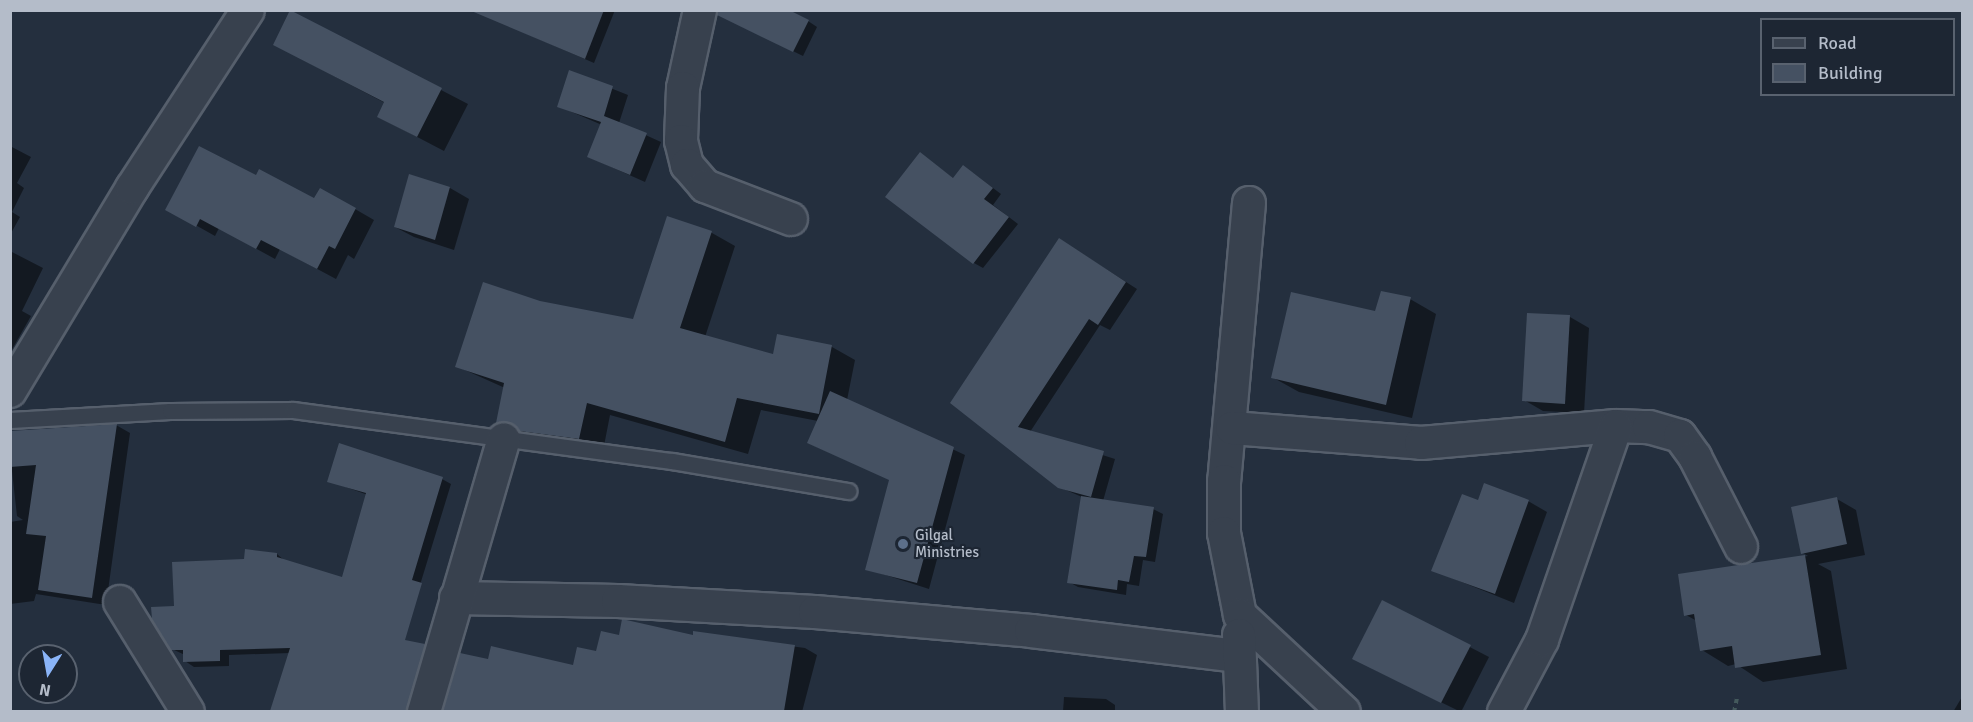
<!DOCTYPE html>
<style>
body{margin:0}
#map{position:relative;width:1973px;height:722px;overflow:hidden;background:#242f3e;font-family:Signika,sans-serif}
div>[style]{position:absolute}
.shadow>*{inset:0;background:#0007}
.building>*{inset:0;background:#455162}
.path>*{height:4px;margin-top:-2px;transform-origin:0;background:repeating-linear-gradient(90deg,#44595c 0 4.5px,transparent 0 9px)}
.roads{filter:drop-shadow(2px 0 #565f6c) drop-shadow(-2px 0 #565f6c) drop-shadow(0 2px #565f6c) drop-shadow(0 -2px #565f6c)}
.service>*{height:15px;margin:-7.5px;padding:0 7.5px;transform-origin:7.5px;border-radius:7.5px;background:#38414e}
.minor>*{height:32px;margin:-16px;padding:0 16px;transform-origin:16px;border-radius:16px;background:#38414e}
.dots>*{width:16px;height:16px;translate:-50% -50%;box-sizing:border-box;border:3px solid #1d2633;border-radius:50%}
span{translate:-50% -50%;white-space:nowrap;text-align:center;line-height:1.15;-webkit-text-stroke:4.5px #1d2633;paint-order:stroke}
.poi-label{font-size:15px;color:#b4bcc9}
.left{translate:0 -50%;text-align:left}
.frame{position:absolute;inset:0;border:12px solid #b4bcc9;pointer-events:none}
.legend{position:absolute;left:1760px;top:18px;width:195px;height:78px;box-sizing:border-box;background:#1d2633;border:2px solid #59626f;margin:0;padding:8px 10px;list-style:none;font-size:18px;color:#b4bcc9}
.legend li{display:flex;align-items:center;gap:12px;height:30px}
.legend b{width:30px;border:2px solid #59626f}
.north{position:absolute;left:18px;top:644px;width:60px;height:60px;box-sizing:border-box;background:#1d2633;border:2px solid #59626f;border-radius:50%;rotate:191deg;font-size:16px;font-weight:700;line-height:24px;text-align:center;color:#b4bcc9}
.north::after{content:'';display:block;margin:auto;width:21px;height:27px;background:#8ab4f8;clip-path:polygon(50% 0,100% 100%,50% 72%,0 100%)}
</style>
<div id="map">
<div class="shadow">
<i style="clip-path:polygon(512px 10px,615px 10px,594px 63px,518px 30px)"></i>
<i style="clip-path:polygon(291px 12px,468px 104px,444px 151px,379px 117px,385px 103px,275px 45px)"></i>
<i style="clip-path:polygon(729px 20px,808px 21px,817px 27px,803px 56px)"></i>
<i style="clip-path:polygon(570px 72px,628px 95px,619px 123px,661px 142px,645px 182px,589px 157px,602px 125px,558px 106px)"></i>
<i style="clip-path:polygon(10px 146px,31px 157px,17px 183px,24px 188px,12px 212px,20px 217px,10px 235px)"></i>
<i style="clip-path:polygon(929px 160px,954px 179px,973px 173px,1001px 194px,993px 205px,1018px 224px,983px 268px,974px 263px)"></i>
<i style="clip-path:polygon(410px 176px,450px 188px,469px 199px,454px 250px,414px 237px,395px 227px)"></i>
<i style="clip-path:polygon(256px 177px,315px 200px,355px 209px,374px 220px,354px 259px,348px 255px,336px 279px,280px 249px,275px 259px,219px 228px,215px 236px,167px 209px)"></i>
<i style="clip-path:polygon(668px 218px,712px 233px,735px 246px,705px 337px,774px 356px,832px 347px,855px 360px,847px 400px,965px 455px,929px 589px,867px 569px,891px 480px,808px 443px,818px 421px,761px 410px,748px 454px,610px 415px,603px 451px,521px 436px,498px 423px,505px 388px,456px 366px,540px 302px,634px 320px)"></i>
<i style="clip-path:polygon(1070px 246px,1137px 289px,1110px 330px,1100px 325px,1030px 432px,1115px 459px,1103px 501px,1153px 509px,1163px 514px,1155px 562px,1143px 560px,1139px 586px,1127px 584px,1126px 595px,1078px 587px,1069px 582px,1082px 497px,1059px 487px,952px 403px)"></i>
<i style="clip-path:polygon(10px 251px,43px 268px,22px 311px,31px 316px,10px 353px)"></i>
<i style="clip-path:polygon(1410px 299px,1436px 314px,1412px 418px,1299px 392px,1272px 377px,1377px 313px)"></i>
<i style="clip-path:polygon(1570px 317px,1589px 328px,1584px 413px,1543px 411px,1524px 400px)"></i>
<i style="clip-path:polygon(116px 425px,130px 433px,106px 605px,36px 594px,34px 601px,10px 604px,10px 522px,23px 520px,17px 516px,10px 453px)"></i>
<i style="clip-path:polygon(442px 479px,451px 484px,381px 712px,272px 712px,290px 653px,229px 655px,229px 666px,194px 667px,185px 661px,185px 655px,172px 649px,175px 607px,246px 560px,277px 554px,286px 562px,343px 578px,368px 495px,329px 481px)"></i>
<i style="clip-path:polygon(1837px 499px,1856px 510px,1865px 555px,1818px 564px,1831px 571px,1847px 669px,1763px 682px,1736px 664px,1728px 666px,1702px 650px,1697px 621px,1686px 615px,1679px 575px,1808px 556px,1803px 553px)"></i>
<i style="clip-path:polygon(1528px 501px,1547px 512px,1514px 603px,1432px 570px,1478px 502px)"></i>
<i style="clip-path:polygon(1383px 602px,1489px 657px,1461px 712px,1373px 669px)"></i>
<i style="clip-path:polygon(694px 633px,805px 648px,817px 655px,802px 712px,445px 709px,489px 661px,574px 667px,620px 637px,694px 637px)"></i>
<i style="clip-path:polygon(1064px 697px,1106px 699px,1115px 705px,1115px 712px,1063px 712px)"></i>
<i style="clip-path:polygon(1962px 697px,1962px 712px,1953px 712px)"></i>
</div>
<div class="building">
<i style="clip-path:polygon(290px 10px,442px 88px,417px 137px,377px 117px,384px 102px,273px 45px)"></i>
<i style="clip-path:polygon(469px 10px,604px 10px,585px 59px)"></i>
<i style="clip-path:polygon(718px 10px,789px 10px,809px 20px,793px 52px,717px 15px)"></i>
<i style="clip-path:polygon(569px 70px,613px 86px,604px 116px,647px 133px,630px 175px,587px 157px,601px 122px,557px 107px)"></i>
<i style="clip-path:polygon(199px 146px,256px 175px,259px 169px,314px 198px,320px 188px,356px 208px,335px 249px,329px 246px,317px 269px,261px 240px,256px 249px,200px 219px,196px 227px,165px 210px)"></i>
<i style="clip-path:polygon(920px 152px,953px 178px,963px 165px,993px 188px,984px 199px,1009px 217px,973px 264px,885px 197px)"></i>
<i style="clip-path:polygon(409px 174px,450px 187px,435px 240px,394px 227px)"></i>
<i style="clip-path:polygon(667px 216px,712px 231px,680px 328px,773px 354px,777px 334px,832px 345px,819px 414px,737px 398px,725px 442px,587px 403px,579px 439px,519px 431px,508px 422px,496px 423px,504px 383px,455px 367px,483px 282px,540px 301px,633px 319px)"></i>
<i style="clip-path:polygon(1059px 238px,1126px 282px,1098px 325px,1089px 319px,1018px 427px,1104px 451px,1091px 497px,1058px 488px,950px 403px)"></i>
<i style="clip-path:polygon(1381px 291px,1411px 297px,1386px 405px,1271px 378px,1291px 292px,1375px 311px)"></i>
<i style="clip-path:polygon(1527px 313px,1570px 315px,1565px 404px,1522px 401px)"></i>
<i style="clip-path:polygon(830px 391px,954px 447px,917px 583px,865px 570px,889px 480px,807px 443px)"></i>
<i style="clip-path:polygon(117px 424px,92px 598px,38px 590px,46px 536px,26px 534px,36px 465px,10px 467px,10px 431px)"></i>
<i style="clip-path:polygon(339px 443px,443px 477px,412px 580px,422px 583px,405px 640px,425px 644px,407px 711px,270px 711px,290px 648px,220px 650px,220px 661px,183px 662px,183px 650px,171px 650px,152px 619px,151px 607px,174px 606px,172px 562px,244px 559px,245px 549px,277px 553px,277px 557px,342px 577px,366px 493px,327px 482px)"></i>
<i style="clip-path:polygon(1484px 483px,1529px 500px,1495px 594px,1431px 571px,1462px 494px,1478px 500px)"></i>
<i style="clip-path:polygon(1081px 496px,1154px 507px,1146px 557px,1134px 556px,1129px 582px,1118px 580px,1117px 590px,1067px 583px)"></i>
<i style="clip-path:polygon(1837px 497px,1847px 544px,1801px 554px,1791px 507px)"></i>
<i style="clip-path:polygon(1805px 555px,1821px 655px,1735px 668px,1732px 646px,1700px 651px,1694px 614px,1684px 616px,1678px 574px)"></i>
<i style="clip-path:polygon(1382px 600px,1471px 645px,1441px 703px,1352px 659px)"></i>
<i style="clip-path:polygon(622px 619px,693px 635px,693px 631px,795px 645px,784px 711px,443px 711px,460px 653px,488px 659px,491px 646px,573px 665px,577px 647px,596px 651px,601px 631px,619px 635px)"></i>
</div>
<div class="path">
<i style="left:1734px;top:712px;width:14px;rotate:-78deg"></i>
</div>
<div class="roads">
<div class="service">
<i style="left:10px;top:420px;width:160px;rotate:-3.2deg"></i>
<i style="left:170px;top:411px;width:123px;rotate:-0.5deg"></i>
<i style="left:293px;top:410px;width:382px;rotate:7.7deg"></i>
<i style="left:672px;top:461px;width:179px;rotate:9.7deg"></i>
</div>
<div class="minor">
<i style="left:700px;top:10px;width:80px;rotate:102.3deg"></i>
<i style="left:683px;top:88px;width:53px;rotate:92.2deg"></i>
<i style="left:681px;top:141px;width:25px;rotate:76deg"></i>
<i style="left:687px;top:165px;width:28px;rotate:49deg"></i>
<i style="left:705px;top:186px;width:92px;rotate:21deg"></i>
<i style="left:1249px;top:203px;width:279px;rotate:95.1deg"></i>
<i style="left:1224px;top:481px;width:52px;rotate:90deg"></i>
<i style="left:1224px;top:533px;width:84px;rotate:79deg"></i>
<i style="left:1240px;top:615px;width:142px;rotate:43deg"></i>
<i style="left:10px;top:391px;width:237px;rotate:-59deg"></i>
<i style="left:132px;top:188px;width:212px;rotate:-56.9deg"></i>
<i style="left:1232px;top:428px;width:190px;rotate:4.5deg"></i>
<i style="left:1421px;top:443px;width:196px;rotate:-5deg"></i>
<i style="left:1616px;top:426px;width:33px;rotate:2deg"></i>
<i style="left:1649px;top:427px;width:32px;rotate:16deg"></i>
<i style="left:1680px;top:436px;width:26px;rotate:54deg"></i>
<i style="left:1695px;top:457px;width:101px;rotate:62.9deg"></i>
<i style="left:456px;top:598px;width:162px;rotate:1.1deg"></i>
<i style="left:618px;top:601px;width:197px;rotate:3.2deg"></i>
<i style="left:815px;top:612px;width:217px;rotate:5deg"></i>
<i style="left:1031px;top:631px;width:209px;rotate:6.9deg"></i>
<i style="left:120px;top:602px;width:129px;rotate:58.3deg"></i>
<i style="left:1239px;top:635px;width:77px;rotate:87.8deg"></i>
<i style="left:424px;top:712px;width:284px;rotate:-73.7deg"></i>
<i style="left:1504px;top:712px;width:81px;rotate:-62.2deg"></i>
<i style="left:1542px;top:640px;width:226px;rotate:-70.9deg"></i>
</div>
</div>
<div class="dots">
<i style="left:903px;top:544px;background:#5c6f8a"></i>
</div>
<div class="poi-label">
<span class="left" style="left:915px;top:544px">Gilgal<br>Ministries</span>
</div>
<div class="frame"></div>
<ul class="legend">
<li><b style="height:8px;background:#38414e"></b>Road</li>
<li><b style="height:16px;background:#455162"></b>Building</li>
</ul>
<div class="north">N</div>
</div>
